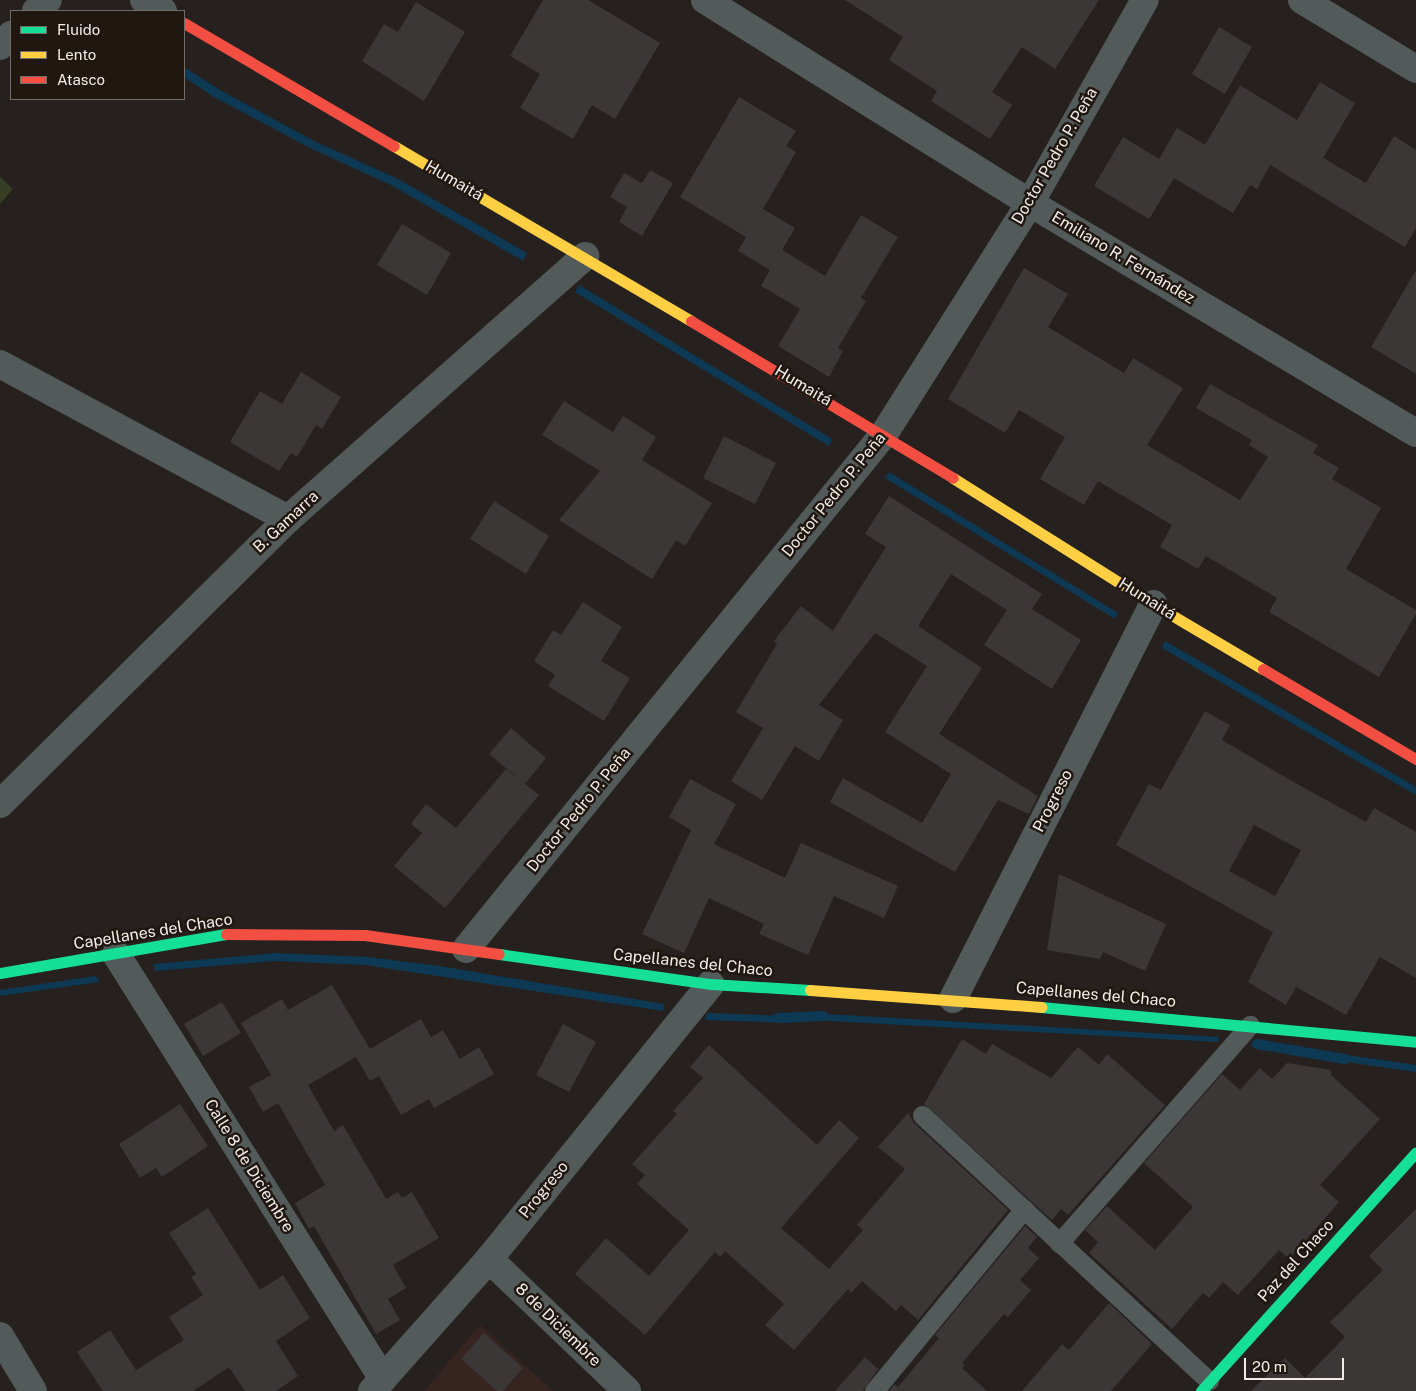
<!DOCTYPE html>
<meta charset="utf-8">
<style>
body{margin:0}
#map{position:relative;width:1416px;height:1391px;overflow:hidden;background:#26211e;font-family:"Public Sans",sans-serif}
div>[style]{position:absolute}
.education>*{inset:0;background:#352420}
.green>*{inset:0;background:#363e23}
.water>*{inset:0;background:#0d3954}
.stream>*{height:10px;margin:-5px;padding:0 5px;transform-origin:5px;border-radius:5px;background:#0d3954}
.building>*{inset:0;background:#3b3736}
.lane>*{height:19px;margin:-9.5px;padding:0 9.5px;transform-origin:9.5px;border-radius:9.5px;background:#535b5a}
.street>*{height:28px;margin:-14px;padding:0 14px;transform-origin:14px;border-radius:14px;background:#535b5a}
.fast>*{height:11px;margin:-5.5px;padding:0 5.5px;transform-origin:5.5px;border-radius:5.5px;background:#16e098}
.slow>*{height:11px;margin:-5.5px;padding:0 5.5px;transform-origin:5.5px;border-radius:5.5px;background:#ffcf43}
.jam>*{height:11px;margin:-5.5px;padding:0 5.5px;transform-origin:5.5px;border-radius:5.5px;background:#f24e42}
span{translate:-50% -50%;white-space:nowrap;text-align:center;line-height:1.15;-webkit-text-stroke:5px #201711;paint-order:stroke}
.street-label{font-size:16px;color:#f2ece7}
.legend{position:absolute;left:10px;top:10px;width:175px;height:90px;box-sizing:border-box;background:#201711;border:1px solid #746c67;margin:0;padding:6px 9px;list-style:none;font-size:15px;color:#f2ece7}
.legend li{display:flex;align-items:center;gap:10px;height:25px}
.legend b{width:25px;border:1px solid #746c67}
.scale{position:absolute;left:1244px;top:1358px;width:100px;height:22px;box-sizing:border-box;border:2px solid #f2ece7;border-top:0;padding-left:6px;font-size:15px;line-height:18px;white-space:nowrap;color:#f2ece7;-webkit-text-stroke:4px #201711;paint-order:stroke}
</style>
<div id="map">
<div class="education">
<i style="clip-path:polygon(480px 1325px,553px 1391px,424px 1391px)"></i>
</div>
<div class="green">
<i style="clip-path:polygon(0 177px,13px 189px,0 204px)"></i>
</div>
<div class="water">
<i style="clip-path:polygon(184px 67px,220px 90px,316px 142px,398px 179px,527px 253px,523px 261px,393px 186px,312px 149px,214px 97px,184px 77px)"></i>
<i style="clip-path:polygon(579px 285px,832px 439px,829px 446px,575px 292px)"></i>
<i style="clip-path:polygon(889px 472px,1118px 613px,1115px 619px,885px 478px)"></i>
<i style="clip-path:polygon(1165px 641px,1416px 787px,1416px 795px,1162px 648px)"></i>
<i style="clip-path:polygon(275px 953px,368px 957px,440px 966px,664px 1004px,663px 1011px,366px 965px,274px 961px,155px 971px,154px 964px)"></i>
<i style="clip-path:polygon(96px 976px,99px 982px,0 996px,0 990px)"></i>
<i style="clip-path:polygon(707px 1013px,790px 1016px,790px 1023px,705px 1020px)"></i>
<i style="clip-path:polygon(810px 1013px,1219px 1037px,1218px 1042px,811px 1020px)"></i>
<i style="clip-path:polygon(1334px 1053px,1416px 1065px,1416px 1072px,1333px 1060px)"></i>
</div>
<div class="stream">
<i style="left:778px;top:1018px;width:45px;rotate:-2.5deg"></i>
<i style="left:1257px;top:1044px;width:89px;rotate:9.7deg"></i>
</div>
<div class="building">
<i style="clip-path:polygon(543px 0,588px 0,660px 43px,615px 119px,592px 105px,573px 139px,520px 108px,540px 74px,510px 56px)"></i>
<i style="clip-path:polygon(845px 0,1099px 0,1055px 69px,1022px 47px,992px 92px,1012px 105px,990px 139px,931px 101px,937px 91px,889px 60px,903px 37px)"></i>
<i style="clip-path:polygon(416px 2px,465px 32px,424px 101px,362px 61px,384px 24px,398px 32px)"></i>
<i style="clip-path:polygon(1219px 27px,1252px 47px,1225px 94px,1192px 74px)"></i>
<i style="clip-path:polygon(1320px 82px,1355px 103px,1323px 158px,1366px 183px,1394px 136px,1416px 150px,1416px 228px,1405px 247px,1270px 165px,1257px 189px,1250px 185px,1233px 213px,1174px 178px,1149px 219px,1094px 186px,1123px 137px,1159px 159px,1177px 128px,1205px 145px,1240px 85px,1297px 120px)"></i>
<i style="clip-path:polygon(739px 97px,796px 131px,786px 146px,796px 152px,763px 209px,795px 228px,782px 250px,825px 276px,861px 215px,898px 237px,861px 298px,866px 301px,838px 348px,843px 351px,829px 377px,778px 346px,800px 309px,761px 286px,770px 270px,738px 251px,746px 237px,680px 197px)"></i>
<i style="clip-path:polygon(650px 170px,673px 183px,642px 236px,619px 222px,627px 207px,610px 197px,624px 173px,642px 183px)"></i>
<i style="clip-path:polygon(402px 224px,451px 253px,427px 295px,377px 265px)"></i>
<i style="clip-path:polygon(1024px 268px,1068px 294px,1048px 327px,1124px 373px,1133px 358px,1183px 388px,1147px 445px,1240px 500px,1268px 457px,1249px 445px,1252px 440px,1196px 408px,1210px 384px,1318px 445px,1313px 453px,1339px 468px,1332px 479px,1381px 508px,1346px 569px,1416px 610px,1416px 614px,1379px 677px,1269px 612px,1277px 598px,1206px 556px,1198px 569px,1160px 547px,1172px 525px,1098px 481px,1084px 505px,1040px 479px,1065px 437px,1019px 410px,1005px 433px,948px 399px)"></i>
<i style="clip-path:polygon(1416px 270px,1416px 374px,1371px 347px)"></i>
<i style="clip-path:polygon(301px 372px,341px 397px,322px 429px,316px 425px,297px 457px,291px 453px,279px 471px,230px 442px,260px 391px,282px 404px)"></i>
<i style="clip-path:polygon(564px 401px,613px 432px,623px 416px,656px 437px,642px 460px,712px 503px,685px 546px,676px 540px,652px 579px,559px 520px,600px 471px,542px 435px)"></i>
<i style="clip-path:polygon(724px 436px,776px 463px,755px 504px,703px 478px)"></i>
<i style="clip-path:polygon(889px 496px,1042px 594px,1032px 609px,1081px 640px,1052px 689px,984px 645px,1007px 610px,951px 574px,918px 626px,982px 668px,939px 734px,1038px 796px,1029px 814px,998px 800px,955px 872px,830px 802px,843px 778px,922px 823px,951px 774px,885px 732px,927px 666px,875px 633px,819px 705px,843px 720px,819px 761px,795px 746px,762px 800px,731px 781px,763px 728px,736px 712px,777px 644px,774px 641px,801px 606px,833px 631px,886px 547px,865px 534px)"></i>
<i style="clip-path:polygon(494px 501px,549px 536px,526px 574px,470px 539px)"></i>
<i style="clip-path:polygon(583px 602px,622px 627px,601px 661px,630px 678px,604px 721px,548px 686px,555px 675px,534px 661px,553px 630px,561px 635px)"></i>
<i style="clip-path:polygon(evenodd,1205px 711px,1230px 725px,1222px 740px,1290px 780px,1366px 822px,1374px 808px,1416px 832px,1416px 978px,1380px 957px,1346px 1015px,1296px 987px,1286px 1005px,1248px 982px,1273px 932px,1116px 845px,1149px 784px,1161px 790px,1205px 711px,1254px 825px,1301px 850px,1275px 896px,1229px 871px,1254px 825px)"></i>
<i style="clip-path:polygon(511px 728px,546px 758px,525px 784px,489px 754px)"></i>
<i style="clip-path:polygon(506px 769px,539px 795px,445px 908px,394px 866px,422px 833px,411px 824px,426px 804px,456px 828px)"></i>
<i style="clip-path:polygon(690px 779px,736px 804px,714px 844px,785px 878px,801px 843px,898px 886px,884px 918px,834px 896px,808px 955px,759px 934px,764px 924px,709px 898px,684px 953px,642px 934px,691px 830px,669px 817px)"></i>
<i style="clip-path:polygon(1059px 874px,1166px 924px,1145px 971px,1103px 952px,1100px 959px,1047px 950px)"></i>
<i style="clip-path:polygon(332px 985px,370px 1049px,421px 1019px,431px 1037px,443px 1030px,460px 1059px,479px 1047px,494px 1074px,434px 1108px,429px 1099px,401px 1115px,379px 1076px,370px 1081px,356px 1057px,308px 1085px,334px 1131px,343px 1125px,386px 1199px,398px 1192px,402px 1198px,412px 1192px,439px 1238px,393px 1265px,406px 1288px,388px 1299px,400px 1320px,376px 1334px,314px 1226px,309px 1229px,295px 1203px,325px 1185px,278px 1103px,263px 1112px,249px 1087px,271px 1075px,241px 1023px,282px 999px,288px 1010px)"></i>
<i style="clip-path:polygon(222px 1002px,241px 1033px,203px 1056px,184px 1024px)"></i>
<i style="clip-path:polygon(563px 1024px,596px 1042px,569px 1092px,536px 1075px)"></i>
<i style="clip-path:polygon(962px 1039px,986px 1054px,992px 1044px,1051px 1078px,1078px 1047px,1099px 1065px,1107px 1054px,1165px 1105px,1068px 1215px,1061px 1209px,1052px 1220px,924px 1104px)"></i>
<i style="clip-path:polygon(709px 1045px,817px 1145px,839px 1120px,859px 1138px,781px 1228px,829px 1269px,863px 1230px,857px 1225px,905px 1169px,878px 1147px,908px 1113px,914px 1123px,1008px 1210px,918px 1320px,901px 1305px,896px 1311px,862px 1281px,851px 1293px,848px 1289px,794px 1350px,765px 1325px,784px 1304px,725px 1251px,720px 1257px,715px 1252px,645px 1335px,575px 1274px,606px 1238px,649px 1276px,689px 1230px,637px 1184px,645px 1175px,632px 1164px,677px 1114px,673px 1111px,703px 1078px,690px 1067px)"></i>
<i style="clip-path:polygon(1287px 1063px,1331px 1070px,1331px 1075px,1380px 1119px,1320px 1185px,1339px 1202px,1289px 1259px,1279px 1250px,1238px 1295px,1223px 1282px,1209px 1298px,1203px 1293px,1172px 1329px,1089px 1253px,1098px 1242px,1085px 1230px,1107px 1206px,1155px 1250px,1193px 1207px,1144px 1163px,1222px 1074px,1240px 1090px,1260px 1068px,1272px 1079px)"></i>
<i style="clip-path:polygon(180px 1104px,208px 1146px,162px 1177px,156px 1168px,140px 1178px,119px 1144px)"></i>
<i style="clip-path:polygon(208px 1208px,260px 1290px,283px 1275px,310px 1318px,276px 1341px,298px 1376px,276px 1391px,245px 1391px,229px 1367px,193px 1391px,103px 1391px,77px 1352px,110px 1330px,136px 1370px,184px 1340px,169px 1317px,203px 1295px,191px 1277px,196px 1274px,169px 1233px)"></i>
<i style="clip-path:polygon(1416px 1209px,1416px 1391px,1251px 1391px,1285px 1358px,1305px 1378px,1345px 1337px,1330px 1322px,1383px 1270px,1369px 1256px)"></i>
<i style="clip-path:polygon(1025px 1226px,1037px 1237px,1028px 1248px,1039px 1258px,1020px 1280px,1031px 1290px,1008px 1317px,1004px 1314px,962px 1363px,965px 1365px,962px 1368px,987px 1391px,889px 1391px,894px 1384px,898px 1387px,939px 1338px,935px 1335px)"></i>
<i style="clip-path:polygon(1109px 1303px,1152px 1344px,1111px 1391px,1022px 1391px,1062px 1344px,1069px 1350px)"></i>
<i style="clip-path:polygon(484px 1333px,523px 1368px,503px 1391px,497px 1391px,461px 1359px)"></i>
<i style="clip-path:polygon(865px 1357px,878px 1369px,863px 1391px,835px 1391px)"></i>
</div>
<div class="lane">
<i style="left:922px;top:1115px;width:391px;rotate:42.8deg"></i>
<i style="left:1059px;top:1243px;width:290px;rotate:-48.8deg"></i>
<i style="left:874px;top:1391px;width:236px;rotate:-50.5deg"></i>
</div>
<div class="street">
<i style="left:144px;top:0;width:22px;rotate:30deg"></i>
<i style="left:705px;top:0;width:383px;rotate:32deg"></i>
<i style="left:1030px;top:203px;width:449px;rotate:30.8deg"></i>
<i style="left:1302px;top:0;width:133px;rotate:31.2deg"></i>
<i style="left:36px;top:11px;width:16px;rotate:-43deg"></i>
<i style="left:0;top:46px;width:16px;rotate:-45deg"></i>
<i style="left:0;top:364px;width:327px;rotate:28.3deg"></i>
<i style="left:0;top:804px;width:405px;rotate:-44.7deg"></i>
<i style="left:288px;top:519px;width:397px;rotate:-41.5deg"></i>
<i style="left:466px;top:949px;width:663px;rotate:-50.94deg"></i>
<i style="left:884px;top:434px;width:273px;rotate:-57.7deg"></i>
<i style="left:1030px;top:203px;width:233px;rotate:-60.5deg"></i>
<i style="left:116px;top:954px;width:502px;rotate:57.86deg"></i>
<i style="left:953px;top:999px;width:443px;rotate:-63.1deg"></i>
<i style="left:489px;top:1259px;width:191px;rotate:43.7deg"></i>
<i style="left:0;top:1336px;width:64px;rotate:59deg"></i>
<i style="left:372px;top:1391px;width:176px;rotate:-48.4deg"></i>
<i style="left:489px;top:1259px;width:353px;rotate:-51.1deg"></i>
</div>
<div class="fast">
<i style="left:499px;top:954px;width:214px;rotate:8.1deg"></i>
<i style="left:711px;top:984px;width:99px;rotate:3.5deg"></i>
<i style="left:0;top:973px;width:229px;rotate:-9.8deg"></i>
<i style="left:1041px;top:1007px;width:377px;rotate:5.3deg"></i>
<i style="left:1201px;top:1391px;width:321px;rotate:-48deg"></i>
</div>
<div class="slow">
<i style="left:394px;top:146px;width:345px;rotate:30.5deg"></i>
<i style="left:953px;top:478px;width:236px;rotate:32.2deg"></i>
<i style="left:1153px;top:604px;width:128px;rotate:30.6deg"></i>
<i style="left:810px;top:990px;width:232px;rotate:4.2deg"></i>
</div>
<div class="jam">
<i style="left:184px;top:23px;width:243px;rotate:30.4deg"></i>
<i style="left:691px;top:321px;width:305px;rotate:30.9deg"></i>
<i style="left:1263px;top:669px;width:178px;rotate:30.5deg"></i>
<i style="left:226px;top:934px;width:139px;rotate:0.4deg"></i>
<i style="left:365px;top:935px;width:135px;rotate:8.1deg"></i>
</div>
<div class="street-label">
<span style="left:1055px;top:156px;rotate:-60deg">Doctor Pedro P. Peña</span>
<span style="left:454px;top:181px;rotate:30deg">Humaitá</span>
<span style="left:1123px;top:258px;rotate:31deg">Emiliano R. Fernández</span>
<span style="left:803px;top:386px;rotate:31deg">Humaitá</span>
<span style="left:834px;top:495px;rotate:-51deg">Doctor Pedro P. Peña</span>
<span style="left:286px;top:522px;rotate:-43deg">B. Gamarra</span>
<span style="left:1147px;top:599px;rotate:32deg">Humaitá</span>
<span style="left:1053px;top:801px;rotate:-63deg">Progreso</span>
<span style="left:579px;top:810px;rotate:-51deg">Doctor Pedro P. Peña</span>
<span style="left:153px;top:932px;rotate:-9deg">Capellanes del Chaco</span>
<span style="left:693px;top:963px;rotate:6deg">Capellanes del Chaco</span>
<span style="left:1096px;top:995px;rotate:5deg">Capellanes del Chaco</span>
<span style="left:249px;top:1166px;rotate:58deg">Calle 8 de Diciembre</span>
<span style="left:544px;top:1190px;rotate:-51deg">Progreso</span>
<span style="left:1296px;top:1261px;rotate:-48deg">Paz del Chaco</span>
<span style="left:558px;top:1325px;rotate:44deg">8 de Diciembre</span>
</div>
<ul class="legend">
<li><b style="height:6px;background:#16e098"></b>Fluido</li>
<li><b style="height:6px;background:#ffcf43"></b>Lento</li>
<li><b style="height:6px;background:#f24e42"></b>Atasco</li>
</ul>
<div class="scale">20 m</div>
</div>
